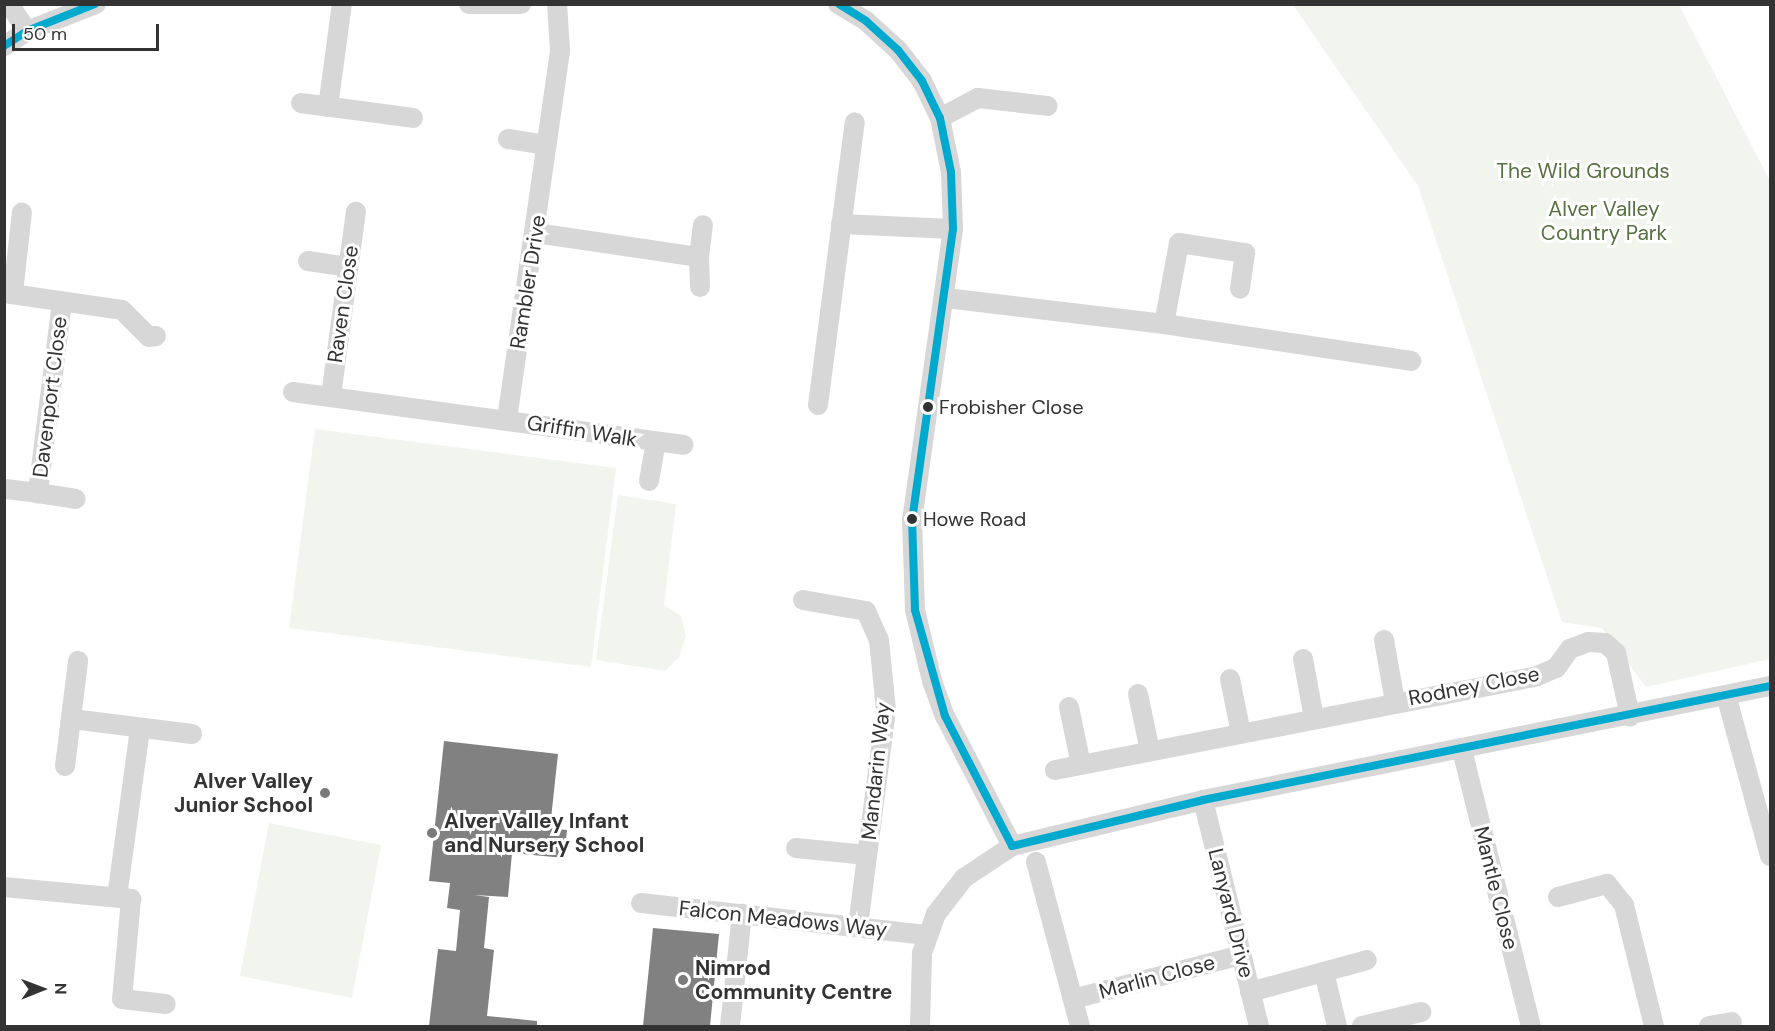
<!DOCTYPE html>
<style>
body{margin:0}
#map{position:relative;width:1775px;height:1031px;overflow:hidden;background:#fff;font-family:"DM Sans",sans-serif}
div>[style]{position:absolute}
.green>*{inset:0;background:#f1f5ed}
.building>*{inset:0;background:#818181}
.minor>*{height:20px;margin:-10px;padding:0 10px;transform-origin:10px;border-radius:10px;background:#d7d7d7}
.bus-1>*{height:8px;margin:-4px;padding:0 4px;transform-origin:4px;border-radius:4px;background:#00a9ce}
.dots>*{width:16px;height:16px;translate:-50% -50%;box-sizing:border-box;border:3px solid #fff;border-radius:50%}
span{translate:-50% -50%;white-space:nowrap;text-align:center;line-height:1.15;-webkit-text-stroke:6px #fff;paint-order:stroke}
.bus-label{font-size:20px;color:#333}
.left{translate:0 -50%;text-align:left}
.park-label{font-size:21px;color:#56703f}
.street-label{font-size:21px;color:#333}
.poi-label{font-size:21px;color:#333;font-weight:700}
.right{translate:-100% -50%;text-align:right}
.frame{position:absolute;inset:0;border:6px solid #333;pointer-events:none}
.north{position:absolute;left:12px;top:959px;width:60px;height:60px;-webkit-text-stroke:4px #fff;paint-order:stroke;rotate:89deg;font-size:16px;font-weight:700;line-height:24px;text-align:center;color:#333}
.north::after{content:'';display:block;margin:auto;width:21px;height:27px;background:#333;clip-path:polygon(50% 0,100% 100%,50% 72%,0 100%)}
.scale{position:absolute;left:12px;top:24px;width:147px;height:27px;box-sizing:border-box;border:3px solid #333;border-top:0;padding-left:8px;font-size:18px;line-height:21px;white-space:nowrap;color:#333;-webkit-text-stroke:4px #fff;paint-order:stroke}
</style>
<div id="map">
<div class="green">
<i style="clip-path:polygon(1293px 5px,1679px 5px,1770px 181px,1770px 659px,1646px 687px,1602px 628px,1562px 622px,1418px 186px)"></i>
<i style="clip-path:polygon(315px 429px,616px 468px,591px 667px,289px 628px)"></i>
<i style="clip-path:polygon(618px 495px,676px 504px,664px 605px,681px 616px,686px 636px,679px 657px,665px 671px,596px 660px)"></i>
<i style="clip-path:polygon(269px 823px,381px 845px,352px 998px,240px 976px)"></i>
</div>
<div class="building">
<i style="clip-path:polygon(444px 741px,558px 754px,550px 828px,567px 830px,564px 858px,512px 853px,508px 897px,474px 895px,489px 897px,484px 948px,494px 950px,487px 1016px,537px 1021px,537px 1026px,429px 1026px,438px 949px,456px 951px,460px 910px,447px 908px,450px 883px,429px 881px)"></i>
<i style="clip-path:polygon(653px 928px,719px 934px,710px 1026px,643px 1026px)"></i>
</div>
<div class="minor">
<i style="left:9px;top:4px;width:32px;rotate:56deg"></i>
<i style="left:469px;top:4px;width:52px"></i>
<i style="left:838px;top:4px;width:33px;rotate:31deg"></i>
<i style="left:866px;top:21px;width:43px;rotate:42.2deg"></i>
<i style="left:898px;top:50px;width:39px;rotate:52deg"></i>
<i style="left:922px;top:81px;width:41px;rotate:64.1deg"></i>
<i style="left:940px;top:118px;width:55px;rotate:78.5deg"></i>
<i style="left:951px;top:172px;width:57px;rotate:88deg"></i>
<i style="left:953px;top:229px;width:293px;rotate:98deg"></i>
<i style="left:912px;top:519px;width:91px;rotate:88.1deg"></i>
<i style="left:915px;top:610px;width:73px;rotate:76.5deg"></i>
<i style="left:932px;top:681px;width:37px;rotate:70deg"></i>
<i style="left:945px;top:716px;width:146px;rotate:62.7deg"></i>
<i style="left:4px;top:46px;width:27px;rotate:-33deg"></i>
<i style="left:27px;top:31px;width:74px;rotate:-21.4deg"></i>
<i style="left:301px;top:103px;width:113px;rotate:7.6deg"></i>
<i style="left:328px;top:107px;width:104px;rotate:-82.3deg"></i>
<i style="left:940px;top:118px;width:43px;rotate:-27.8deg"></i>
<i style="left:978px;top:98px;width:70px;rotate:6.5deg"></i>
<i style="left:508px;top:139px;width:39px;rotate:9deg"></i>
<i style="left:841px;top:224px;width:112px;rotate:2.6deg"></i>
<i style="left:536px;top:233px;width:165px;rotate:8.4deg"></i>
<i style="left:308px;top:261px;width:40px;rotate:8.5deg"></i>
<i style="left:700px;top:287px;width:30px;rotate:-92deg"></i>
<i style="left:699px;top:257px;width:32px;rotate:-83deg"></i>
<i style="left:4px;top:293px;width:119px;rotate:8.2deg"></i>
<i style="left:122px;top:310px;width:38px;rotate:45deg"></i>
<i style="left:149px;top:337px;width:7px;rotate:-8deg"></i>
<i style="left:13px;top:293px;width:81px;rotate:-83.7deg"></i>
<i style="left:946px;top:298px;width:220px;rotate:6.8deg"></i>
<i style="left:1164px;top:324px;width:82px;rotate:-79.5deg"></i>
<i style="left:1179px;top:243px;width:67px;rotate:8.6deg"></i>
<i style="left:1245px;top:253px;width:36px;rotate:98deg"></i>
<i style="left:62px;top:302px;width:193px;rotate:97.2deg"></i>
<i style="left:38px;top:493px;width:38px;rotate:9deg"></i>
<i style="left:1164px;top:324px;width:250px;rotate:8.5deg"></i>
<i style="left:293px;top:392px;width:394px;rotate:7.7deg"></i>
<i style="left:331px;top:396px;width:186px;rotate:-82.3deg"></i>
<i style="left:818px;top:405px;width:285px;rotate:-82.6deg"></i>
<i style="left:507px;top:419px;width:373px;rotate:-81.8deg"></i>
<i style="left:560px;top:50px;width:46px;rotate:-93.7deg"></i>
<i style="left:649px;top:481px;width:40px;rotate:-80deg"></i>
<i style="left:6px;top:489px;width:32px;rotate:7deg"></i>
<i style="left:803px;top:600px;width:64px;rotate:9.9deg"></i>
<i style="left:866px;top:611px;width:32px;rotate:66deg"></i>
<i style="left:879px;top:640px;width:70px;rotate:84.3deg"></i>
<i style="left:886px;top:710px;width:219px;rotate:97.4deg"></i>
<i style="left:1384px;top:640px;width:63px;rotate:79.9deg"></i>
<i style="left:1303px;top:659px;width:60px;rotate:79.4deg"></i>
<i style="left:1230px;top:679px;width:55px;rotate:78.5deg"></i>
<i style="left:1138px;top:694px;width:58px;rotate:78.1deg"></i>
<i style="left:1726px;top:695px;width:167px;rotate:74.7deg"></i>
<i style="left:1069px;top:707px;width:59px;rotate:78.3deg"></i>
<i style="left:72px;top:719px;width:121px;rotate:7.1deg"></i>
<i style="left:1462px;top:750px;width:284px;rotate:76deg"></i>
<i style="left:65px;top:766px;width:106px;rotate:-82.9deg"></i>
<i style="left:1055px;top:770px;width:491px;rotate:-11deg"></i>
<i style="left:1537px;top:676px;width:21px;rotate:-23deg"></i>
<i style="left:1556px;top:668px;width:24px;rotate:-54deg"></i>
<i style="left:1570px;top:649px;width:19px;rotate:-21deg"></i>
<i style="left:1588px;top:642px;width:17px;rotate:3deg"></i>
<i style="left:1605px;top:643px;width:15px;rotate:42deg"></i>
<i style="left:1616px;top:653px;width:65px;rotate:77.5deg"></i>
<i style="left:1203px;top:800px;width:233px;rotate:76.1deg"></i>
<i style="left:796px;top:848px;width:71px;rotate:5.6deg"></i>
<i style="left:1036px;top:862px;width:170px;rotate:75deg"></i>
<i style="left:4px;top:887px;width:128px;rotate:5.4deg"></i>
<i style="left:131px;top:899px;width:100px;rotate:95.1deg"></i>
<i style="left:122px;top:999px;width:44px;rotate:6.5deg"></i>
<i style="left:117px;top:897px;width:171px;rotate:-82.2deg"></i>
<i style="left:1558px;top:897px;width:51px;rotate:-14.9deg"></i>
<i style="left:1607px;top:884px;width:27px;rotate:51deg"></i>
<i style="left:1624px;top:905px;width:125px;rotate:76.1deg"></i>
<i style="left:641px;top:903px;width:287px;rotate:6.4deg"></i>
<i style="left:1324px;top:972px;width:56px;rotate:76.5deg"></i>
<i style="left:1250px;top:992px;width:121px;rotate:-15.3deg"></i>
<i style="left:1073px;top:999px;width:174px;rotate:-14.7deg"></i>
<i style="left:730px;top:1026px;width:113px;rotate:-83.9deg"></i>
<i style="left:920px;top:1026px;width:73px;rotate:-88.4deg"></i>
<i style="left:922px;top:953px;width:41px;rotate:-70.3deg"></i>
<i style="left:936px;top:914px;width:46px;rotate:-52.1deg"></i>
<i style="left:964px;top:878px;width:58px;rotate:-33.7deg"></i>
<i style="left:1012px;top:846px;width:196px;rotate:-13.5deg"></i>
<i style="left:1203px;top:800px;width:578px;rotate:-11.37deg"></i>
<i style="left:1362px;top:1026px;width:61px;rotate:-13.3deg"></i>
<i style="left:1709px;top:1026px;width:23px;rotate:-10deg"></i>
</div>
<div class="bus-1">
<i style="left:839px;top:4px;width:32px;rotate:32deg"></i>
<i style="left:866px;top:21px;width:43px;rotate:42.2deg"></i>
<i style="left:898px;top:50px;width:39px;rotate:52deg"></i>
<i style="left:922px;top:81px;width:41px;rotate:64.1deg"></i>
<i style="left:940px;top:118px;width:55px;rotate:78.5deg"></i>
<i style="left:951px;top:172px;width:57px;rotate:88deg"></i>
<i style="left:953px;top:229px;width:293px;rotate:98deg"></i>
<i style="left:912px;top:519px;width:91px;rotate:88.1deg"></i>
<i style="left:915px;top:610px;width:110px;rotate:74.2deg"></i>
<i style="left:945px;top:716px;width:146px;rotate:62.7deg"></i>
<i style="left:1012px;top:846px;width:196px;rotate:-13.5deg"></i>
<i style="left:1203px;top:800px;width:578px;rotate:-11.37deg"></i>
<i style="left:4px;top:46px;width:27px;rotate:-33deg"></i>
<i style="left:27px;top:31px;width:73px;rotate:-21.7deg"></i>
</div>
<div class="dots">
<i style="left:928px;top:407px;background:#333"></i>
<i style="left:912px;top:519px;background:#333"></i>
<i style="left:325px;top:793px;background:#7a7a7a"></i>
<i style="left:432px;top:833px;background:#7a7a7a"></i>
<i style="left:683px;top:980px;background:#7a7a7a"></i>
</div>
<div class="bus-label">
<span class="left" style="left:939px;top:407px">Frobisher Close</span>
<span class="left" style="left:923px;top:519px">Howe Road</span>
</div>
<div class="park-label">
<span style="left:1583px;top:171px">The Wild Grounds</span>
<span style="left:1604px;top:221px">Alver Valley<br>Country Park</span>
</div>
<div class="street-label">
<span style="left:528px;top:282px;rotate:-81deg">Rambler Drive</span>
<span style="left:343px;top:304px;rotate:-82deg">Raven Close</span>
<span style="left:50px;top:397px;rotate:-83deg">Davenport Close</span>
<span style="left:582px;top:431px;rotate:9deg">Griffin Walk</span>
<span style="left:1474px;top:686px;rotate:-11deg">Rodney Close</span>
<span style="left:876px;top:771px;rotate:-84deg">Mandarin Way</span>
<span style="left:1496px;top:888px;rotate:76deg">Mantle Close</span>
<span style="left:1231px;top:913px;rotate:76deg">Lanyard Drive</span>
<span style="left:783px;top:919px;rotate:6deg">Falcon Meadows Way</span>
<span style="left:1157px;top:977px;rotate:-15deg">Marlin Close</span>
</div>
<div class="poi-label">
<span class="right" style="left:313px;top:793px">Alver Valley<br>Junior School</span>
<span class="left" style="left:444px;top:833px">Alver Valley Infant<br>and Nursery School</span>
<span class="left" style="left:695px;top:980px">Nimrod<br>Community Centre</span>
</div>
<div class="frame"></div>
<div class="north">N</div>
<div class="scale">50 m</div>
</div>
